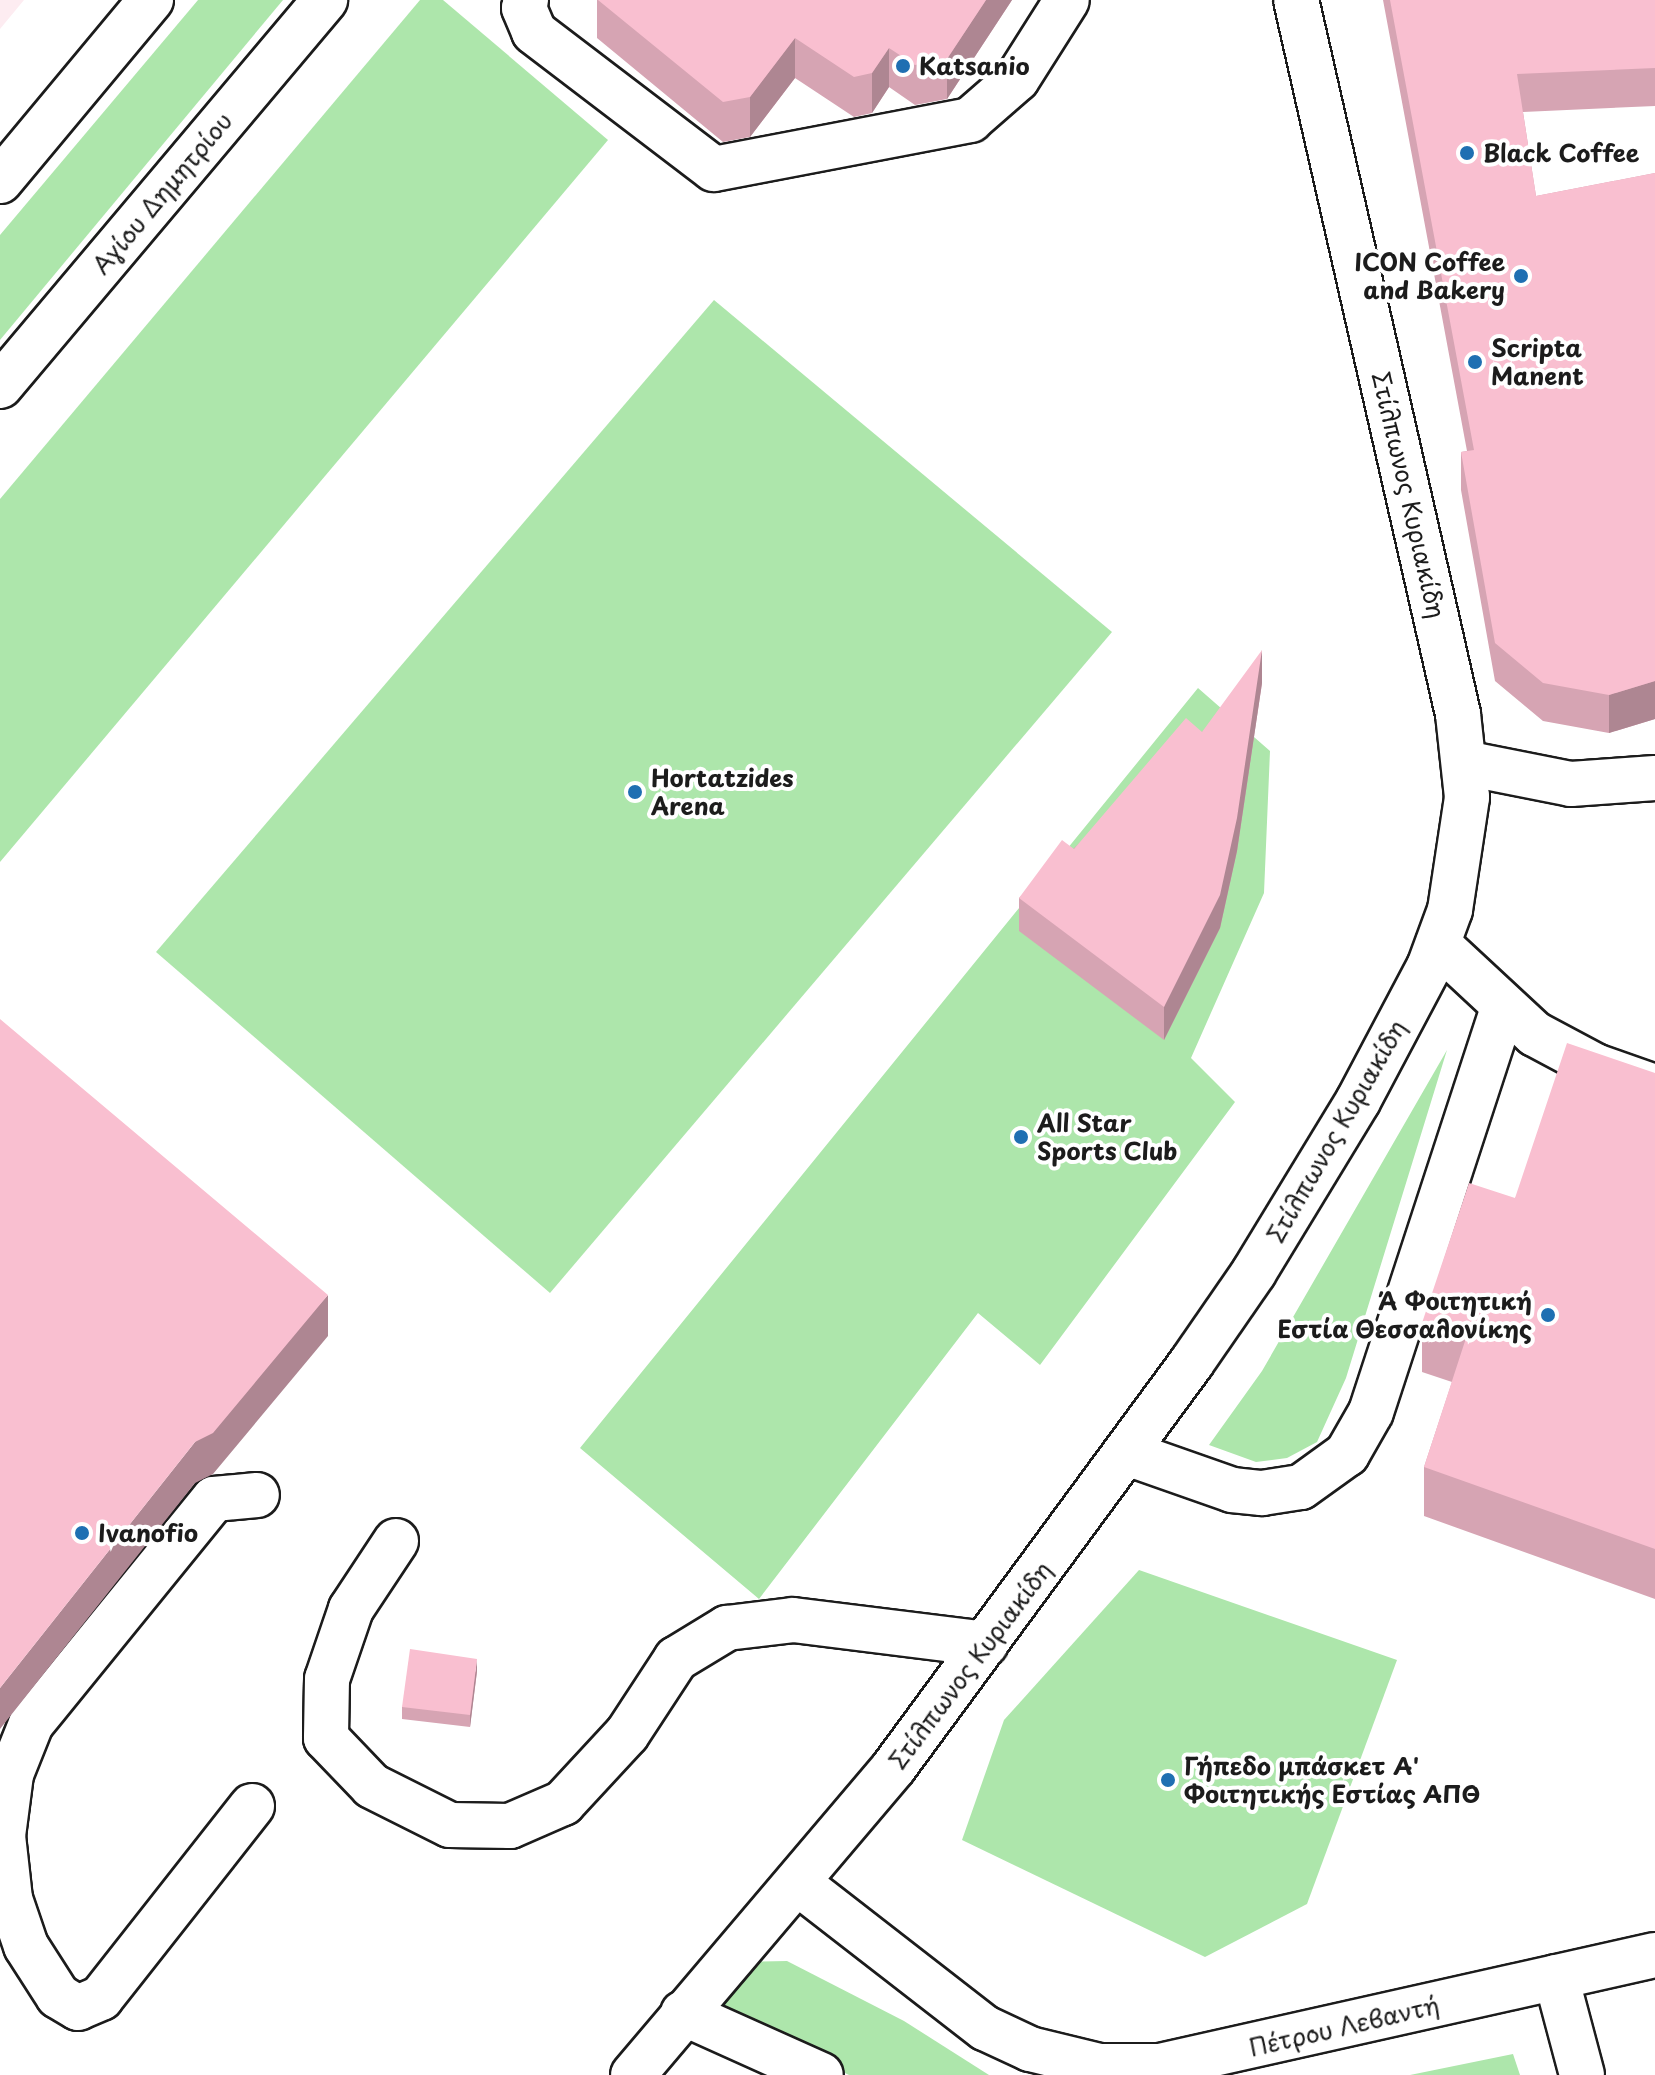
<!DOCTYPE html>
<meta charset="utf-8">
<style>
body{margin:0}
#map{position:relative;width:1655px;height:2075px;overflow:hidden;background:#fff;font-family:"Playpen Sans",sans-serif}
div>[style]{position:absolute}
.built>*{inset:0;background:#fdecf1}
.green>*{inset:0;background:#ade6ab}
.roads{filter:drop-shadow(2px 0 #1c1c1c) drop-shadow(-2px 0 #1c1c1c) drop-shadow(0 2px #1c1c1c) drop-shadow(0 -2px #1c1c1c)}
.minor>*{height:44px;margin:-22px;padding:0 22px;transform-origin:22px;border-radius:22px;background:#fff}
.major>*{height:44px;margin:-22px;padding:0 22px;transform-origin:22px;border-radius:22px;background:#fff}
.wall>*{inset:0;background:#d6a4b3}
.shaded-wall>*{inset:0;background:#ae8692}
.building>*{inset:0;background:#f9bfd0}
.dots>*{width:22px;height:22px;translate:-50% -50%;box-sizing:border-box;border:4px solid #fff;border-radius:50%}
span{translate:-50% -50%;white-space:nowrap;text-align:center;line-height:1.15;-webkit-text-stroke:8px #fff;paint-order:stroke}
.poi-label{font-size:24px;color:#1c1c1c;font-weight:700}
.left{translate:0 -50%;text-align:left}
.right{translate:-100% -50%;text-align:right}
.street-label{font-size:24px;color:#1c1c1c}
</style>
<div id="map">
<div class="built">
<i style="clip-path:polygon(0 0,24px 0,0 29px)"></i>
</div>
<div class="green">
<i style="clip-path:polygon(198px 0,283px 0,0 340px,0 235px)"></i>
<i style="clip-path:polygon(420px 0,443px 0,608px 140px,0 862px,0 499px)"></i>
<i style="clip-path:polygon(714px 300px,1112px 632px,550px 1293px,156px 952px)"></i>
<i style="clip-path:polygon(1198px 688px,1270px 751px,1264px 893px,1191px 1058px,1235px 1102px,1040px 1365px,978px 1313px,759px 1599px,580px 1448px)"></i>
<i style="clip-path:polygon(1447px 1050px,1346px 1378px,1317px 1442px,1287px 1458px,1256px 1462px,1209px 1445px,1262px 1371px)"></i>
<i style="clip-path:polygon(1139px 1570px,1397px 1660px,1307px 1904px,1205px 1957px,962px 1840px,1004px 1720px)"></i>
<i style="clip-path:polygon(787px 1961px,904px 2021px,989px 2075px,849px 2075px,708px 2006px,746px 1962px)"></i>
<i style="clip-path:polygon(1513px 2054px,1520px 2075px,1410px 2075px)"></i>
</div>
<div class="roads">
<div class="minor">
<i style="left:526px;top:0;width:8px;rotate:104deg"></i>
<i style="left:524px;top:8px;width:26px;rotate:67deg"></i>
<i style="left:534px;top:32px;width:226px;rotate:37.3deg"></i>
<i style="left:714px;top:169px;width:261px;rotate:-10.8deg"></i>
<i style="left:970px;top:120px;width:62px;rotate:-41.1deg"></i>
<i style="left:1017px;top:79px;width:93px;rotate:-57.7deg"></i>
<i style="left:1465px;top:763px;width:108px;rotate:11.2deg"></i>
<i style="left:1571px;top:784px;width:84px;rotate:-4.1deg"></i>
<i style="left:1438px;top:944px;width:132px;rotate:42.9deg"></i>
<i style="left:1535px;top:1034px;width:68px;rotate:28.1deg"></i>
<i style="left:1595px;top:1066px;width:64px;rotate:19.3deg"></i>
<i style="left:1127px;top:1453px;width:111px;rotate:19.4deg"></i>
<i style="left:1232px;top:1490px;width:30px;rotate:6deg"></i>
<i style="left:1262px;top:1493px;width:39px;rotate:-9deg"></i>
<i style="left:1301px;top:1487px;width:57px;rotate:-35.7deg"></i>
<i style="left:1347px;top:1454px;width:48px;rotate:-60.3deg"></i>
<i style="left:1371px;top:1412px;width:425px;rotate:-71.9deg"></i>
<i style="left:396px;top:1541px;width:82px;rotate:123.5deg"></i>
<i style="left:351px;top:1609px;width:74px;rotate:108.9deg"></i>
<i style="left:327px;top:1679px;width:59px;rotate:91deg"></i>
<i style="left:326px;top:1738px;width:66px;rotate:46.2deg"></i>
<i style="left:372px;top:1786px;width:87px;rotate:26.6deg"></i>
<i style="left:450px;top:1825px;width:60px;rotate:1deg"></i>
<i style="left:510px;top:1826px;width:58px;rotate:-23.5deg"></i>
<i style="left:563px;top:1803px;width:94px;rotate:-47.2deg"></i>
<i style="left:627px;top:1734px;width:90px;rotate:-56.8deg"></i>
<i style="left:676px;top:1659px;width:60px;rotate:-31.3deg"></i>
<i style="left:727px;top:1628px;width:66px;rotate:-6.9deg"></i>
<i style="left:793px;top:1620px;width:194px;rotate:7.1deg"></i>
<i style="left:252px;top:1806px;width:244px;rotate:128.2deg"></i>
<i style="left:101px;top:1998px;width:25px;rotate:157deg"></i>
<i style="left:78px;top:2008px;width:23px;rotate:-149deg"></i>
<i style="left:58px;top:1996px;width:59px;rotate:-122.6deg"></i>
<i style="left:26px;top:1946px;width:50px;rotate:-108.8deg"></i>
<i style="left:10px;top:1899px;width:63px;rotate:-96.3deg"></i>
<i style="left:3px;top:1836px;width:63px;rotate:-82.6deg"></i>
<i style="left:11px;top:1774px;width:54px;rotate:-68.2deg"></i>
<i style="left:31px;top:1724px;width:290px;rotate:-50.9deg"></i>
<i style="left:214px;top:1499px;width:43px;rotate:-5.3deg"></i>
<i style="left:798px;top:1883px;width:237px;rotate:37.8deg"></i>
<i style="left:985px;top:2028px;width:50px;rotate:25deg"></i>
<i style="left:1030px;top:2049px;width:72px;rotate:13.7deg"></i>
<i style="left:1100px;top:2066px;width:60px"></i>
<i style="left:1160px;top:2066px;width:507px;rotate:-12.64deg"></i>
<i style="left:1556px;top:1977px;width:101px;rotate:75.1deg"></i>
<i style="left:683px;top:2013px;width:151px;rotate:24.2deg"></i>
<i style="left:633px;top:2075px;width:404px;rotate:-49.7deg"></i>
<i style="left:894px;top:1767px;width:503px;rotate:-53.65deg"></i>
<i style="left:1192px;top:1362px;width:109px;rotate:-55.4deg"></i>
<i style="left:1254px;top:1272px;width:200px;rotate:-58.7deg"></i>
<i style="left:1358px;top:1101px;width:152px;rotate:-62.1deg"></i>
<i style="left:1429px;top:967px;width:61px;rotate:-69.8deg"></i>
<i style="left:1450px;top:910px;width:114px;rotate:-81.4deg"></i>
<i style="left:1467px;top:797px;width:83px;rotate:-96.2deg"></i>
<i style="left:1458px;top:714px;width:732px;rotate:-102.78deg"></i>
</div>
<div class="major">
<i style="left:0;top:181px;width:236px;rotate:-50.2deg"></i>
<i style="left:0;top:386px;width:505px;rotate:-49.9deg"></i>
</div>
</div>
<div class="wall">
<i style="clip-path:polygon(597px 0,1012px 0,947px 99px,915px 105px,889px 87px,872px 113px,854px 117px,795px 78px,750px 137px,723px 142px,597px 38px)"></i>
<i style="clip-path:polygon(1383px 0,1655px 0,1655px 106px,1523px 112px,1536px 196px,1655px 173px,1655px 719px,1609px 733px,1543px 721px,1495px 681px,1461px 490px,1461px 452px,1467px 451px)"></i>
<i style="clip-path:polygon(1262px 683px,1237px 851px,1220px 928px,1164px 1040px,1019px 931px,1019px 898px,1202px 732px)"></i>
<i style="clip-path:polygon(1655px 1073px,1655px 1599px,1424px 1516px,1424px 1467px,1452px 1382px,1422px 1372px,1422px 1323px,1515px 1198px)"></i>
<i style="clip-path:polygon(477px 1671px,470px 1727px,402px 1719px,402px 1707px)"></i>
</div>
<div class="shaded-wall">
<i style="clip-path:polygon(986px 0,1012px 0,947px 99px,947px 59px)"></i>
<i style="clip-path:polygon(795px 38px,795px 78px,750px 137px,750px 97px)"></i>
<i style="clip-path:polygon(889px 48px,889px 87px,872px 113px,872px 73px)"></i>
<i style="clip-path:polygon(1262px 650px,1262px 683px,1237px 851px,1220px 928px,1164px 1040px,1164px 1007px)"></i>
<i style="clip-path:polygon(1655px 681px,1655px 719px,1609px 733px,1609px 695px)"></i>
<i style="clip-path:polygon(328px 1295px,328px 1336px,213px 1474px,195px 1483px,0 1729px,0 1688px,195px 1442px)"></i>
<i style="clip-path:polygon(477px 1659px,477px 1671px,470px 1727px,470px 1715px)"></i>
</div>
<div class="building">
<i style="clip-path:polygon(598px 0,986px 0,947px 59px,915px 65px,889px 48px,872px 73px,854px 77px,795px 38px,750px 97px,723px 102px)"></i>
<i style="clip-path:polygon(1390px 0,1655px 0,1655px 68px,1517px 74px,1536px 196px,1655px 173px,1655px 681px,1609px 695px,1543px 683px,1495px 643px,1461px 452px,1474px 450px)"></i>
<i style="clip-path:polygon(1262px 650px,1237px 818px,1220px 895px,1164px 1007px,1019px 898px,1062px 840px,1074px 849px,1186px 718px,1202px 732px)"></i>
<i style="clip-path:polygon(0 1019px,328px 1295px,213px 1433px,195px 1442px,0 1688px)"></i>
<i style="clip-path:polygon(1567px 1043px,1655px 1073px,1655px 1549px,1424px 1467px,1466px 1338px,1422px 1323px,1469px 1183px,1515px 1198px)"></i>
<i style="clip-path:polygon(410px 1649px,477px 1659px,470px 1715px,402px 1707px)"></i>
</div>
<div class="dots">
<i style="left:903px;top:66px;background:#1f6fb2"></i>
<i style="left:1467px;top:153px;background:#1f6fb2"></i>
<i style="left:1521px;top:276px;background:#1f6fb2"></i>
<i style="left:1475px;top:362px;background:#1f6fb2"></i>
<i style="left:635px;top:792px;background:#1f6fb2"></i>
<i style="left:1021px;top:1137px;background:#1f6fb2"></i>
<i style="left:1548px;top:1315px;background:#1f6fb2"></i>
<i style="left:82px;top:1533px;background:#1f6fb2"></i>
<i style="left:1168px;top:1780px;background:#1f6fb2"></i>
</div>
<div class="poi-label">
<span class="left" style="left:919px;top:66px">Katsanio</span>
<span class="left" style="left:1483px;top:153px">Black Coffee</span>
<span class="right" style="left:1505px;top:276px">ICON Coffee<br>and Bakery</span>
<span class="left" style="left:1491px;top:362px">Scripta<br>Manent</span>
<span class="left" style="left:651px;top:792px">Hortatzides<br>Arena</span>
<span class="left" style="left:1037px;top:1137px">All Star<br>Sports Club</span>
<span class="right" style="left:1532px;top:1315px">Α΄ Φοιτητική<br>Εστία Θεσσαλονίκης</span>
<span class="left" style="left:98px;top:1533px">Ivanofio</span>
<span class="left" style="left:1184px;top:1780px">Γήπεδο μπάσκετ Α'<br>Φοιτητικής Εστίας ΑΠΘ</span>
</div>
<div class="street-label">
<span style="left:162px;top:193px;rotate:-50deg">Αγίου Δημητρίου</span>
<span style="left:1409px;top:495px;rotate:77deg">Στίλπωνος Κυριακίδη</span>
<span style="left:1336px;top:1131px;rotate:-60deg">Στίλπωνος Κυριακίδη</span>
<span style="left:970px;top:1665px;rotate:-53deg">Στίλπωνος Κυριακίδη</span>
<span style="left:1344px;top:2026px;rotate:-13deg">Πέτρου Λεβαντή</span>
</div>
</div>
